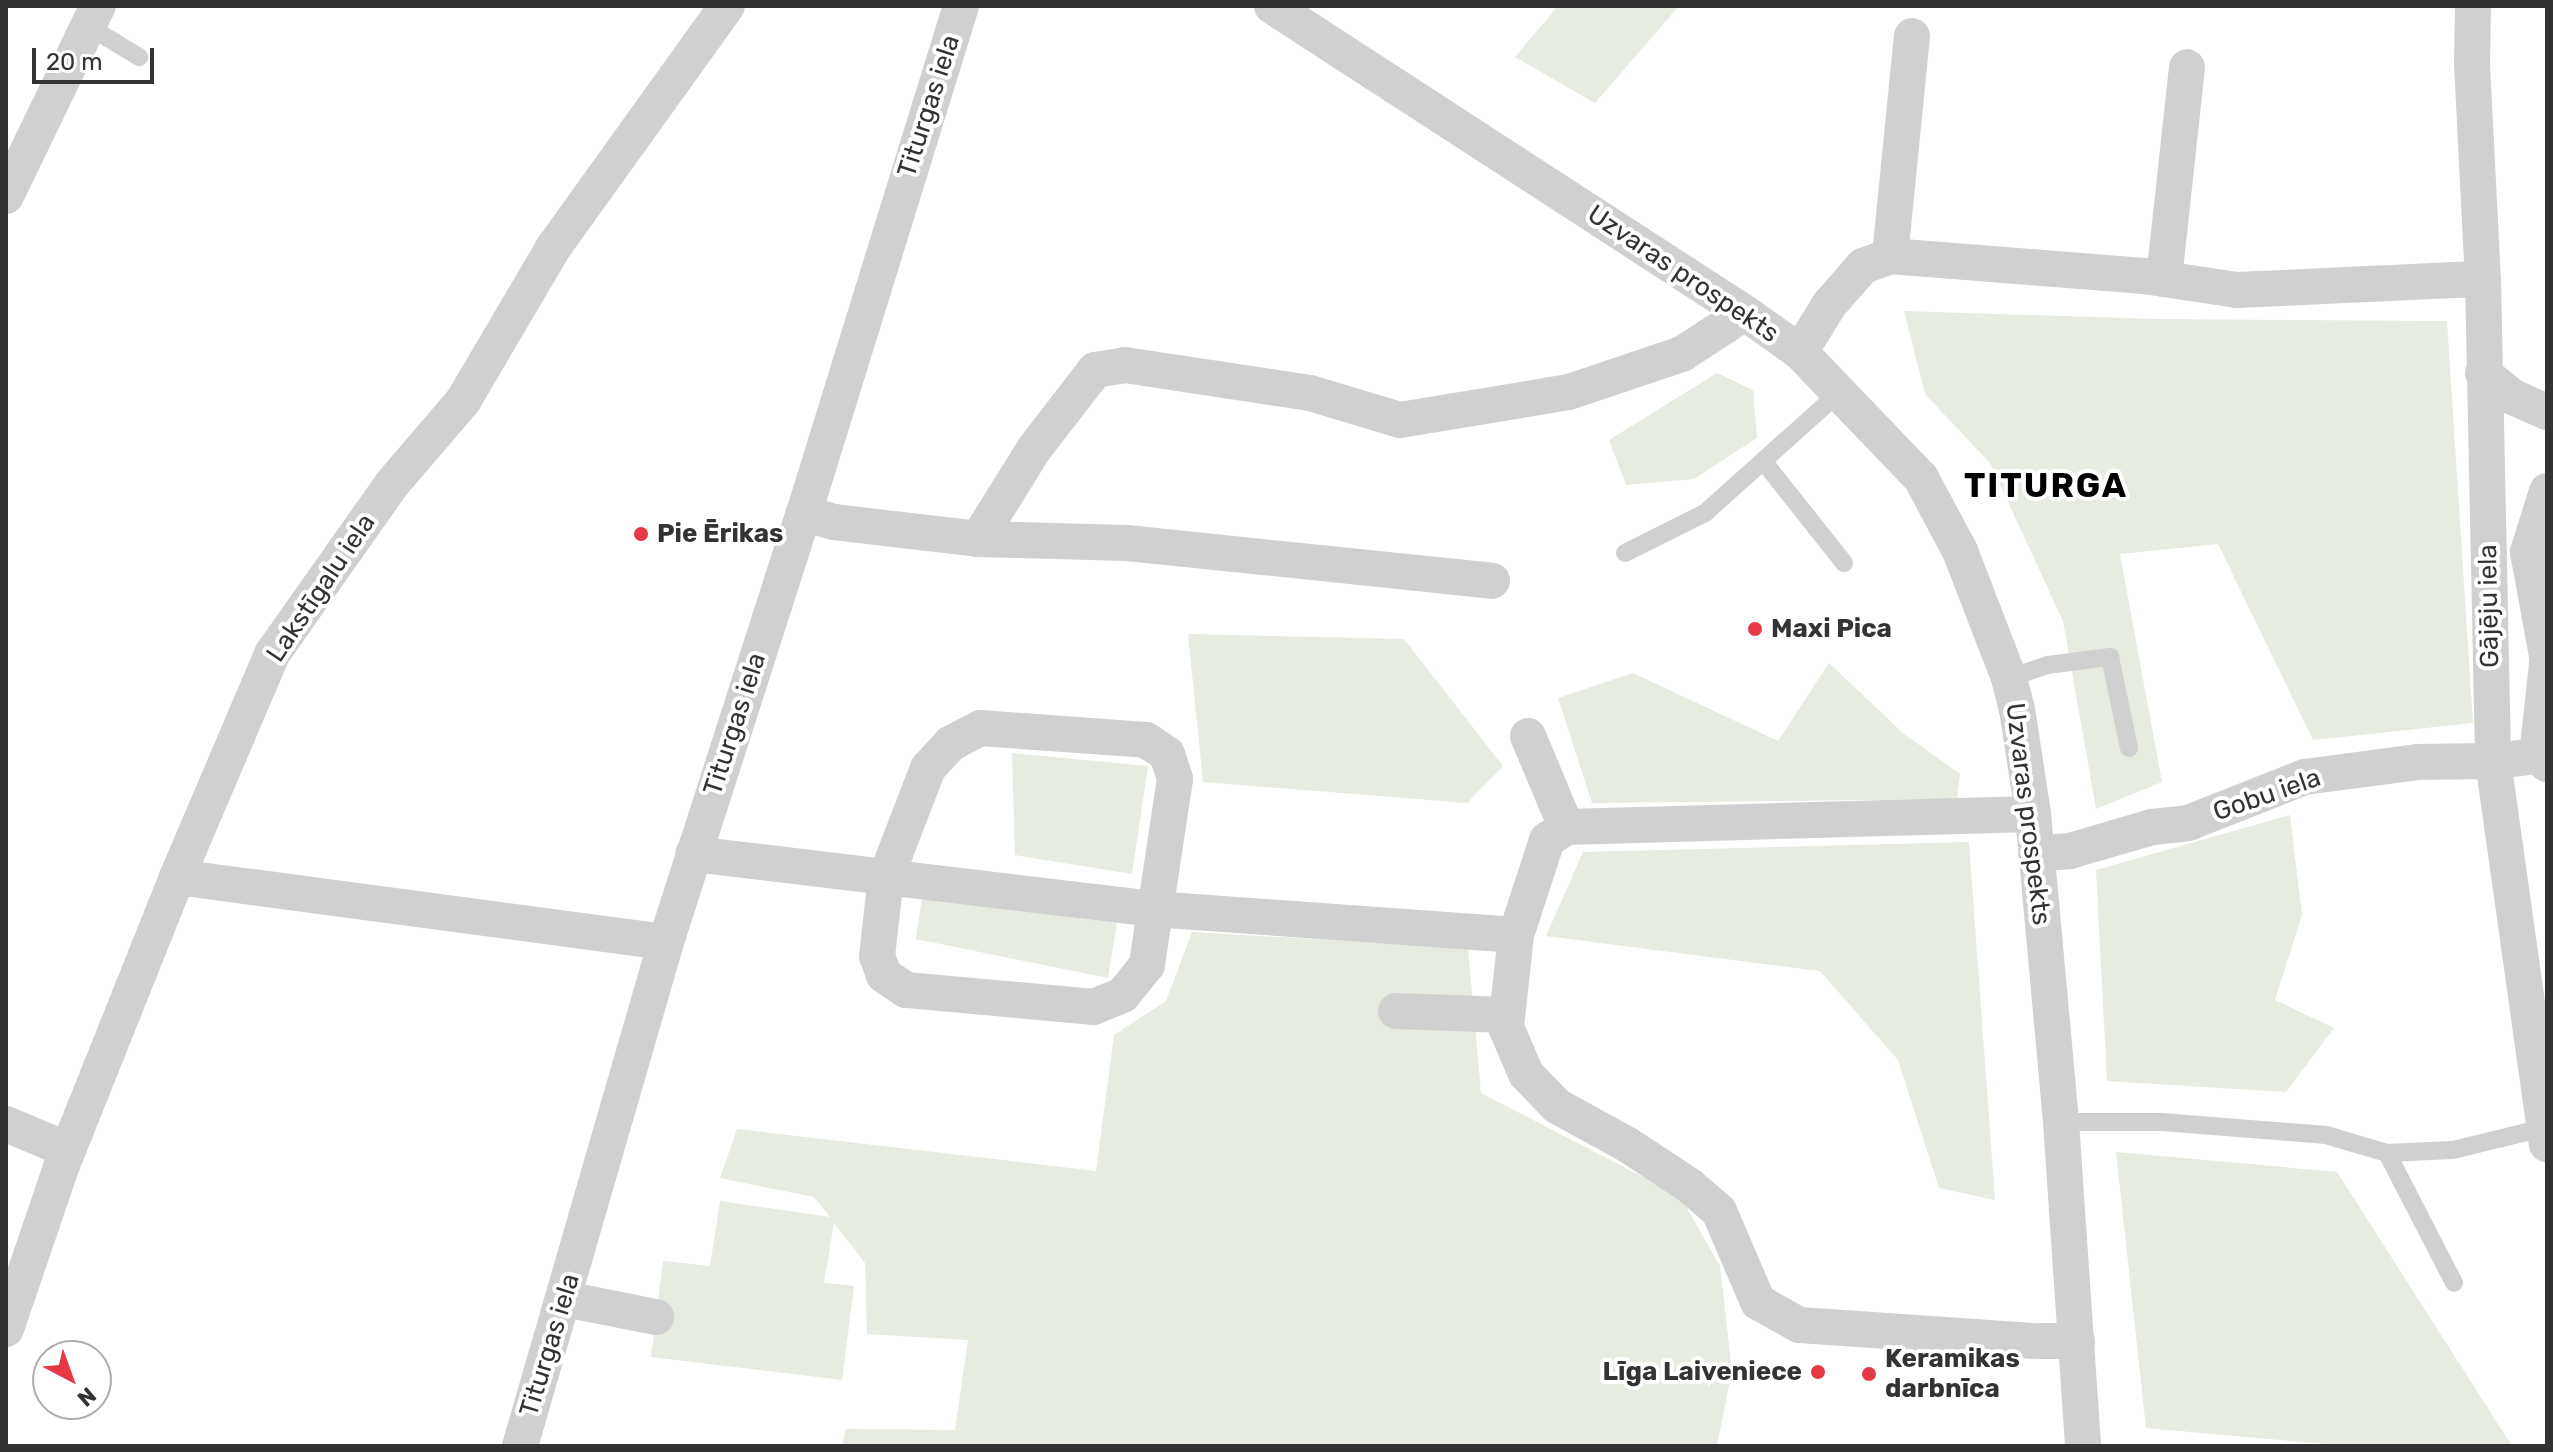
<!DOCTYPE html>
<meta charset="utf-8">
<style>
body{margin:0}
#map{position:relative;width:2553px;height:1452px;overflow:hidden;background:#fff;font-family:Rubik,sans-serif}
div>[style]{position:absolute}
.green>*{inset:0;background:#e6ecdf}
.lane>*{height:18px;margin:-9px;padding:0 9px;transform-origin:9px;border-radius:9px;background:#d0d0d0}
.street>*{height:36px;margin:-18px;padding:0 18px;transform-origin:18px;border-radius:18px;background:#d0d0d0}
.dots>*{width:22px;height:22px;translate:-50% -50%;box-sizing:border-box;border:4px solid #fff;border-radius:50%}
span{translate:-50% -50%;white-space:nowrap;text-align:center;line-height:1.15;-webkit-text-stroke:8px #fff;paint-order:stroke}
.street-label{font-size:26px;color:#333}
.poi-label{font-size:26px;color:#333;font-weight:700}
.left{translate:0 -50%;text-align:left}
.right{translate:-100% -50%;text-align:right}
.district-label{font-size:34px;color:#000;font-weight:700;letter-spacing:2px}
.frame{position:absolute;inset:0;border:8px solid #333;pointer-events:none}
.north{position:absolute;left:32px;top:1340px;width:80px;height:80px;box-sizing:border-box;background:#fff;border:2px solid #adadad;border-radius:50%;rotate:139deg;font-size:22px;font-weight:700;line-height:32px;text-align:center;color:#333}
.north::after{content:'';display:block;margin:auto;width:28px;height:36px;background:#e63946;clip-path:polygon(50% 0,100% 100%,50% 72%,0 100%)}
.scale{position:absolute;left:32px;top:48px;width:122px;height:36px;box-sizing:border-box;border:4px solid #333;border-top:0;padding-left:10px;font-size:24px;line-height:28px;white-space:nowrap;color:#333;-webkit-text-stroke:6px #fff;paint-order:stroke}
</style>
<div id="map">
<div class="green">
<i style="clip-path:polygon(1558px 6px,1679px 6px,1595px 103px,1515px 57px)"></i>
<i style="clip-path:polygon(1904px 311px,2154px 319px,2447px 321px,2473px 723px,2313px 740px,2218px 544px,2120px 554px,2162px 782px,2096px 809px,2063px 621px,1990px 463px,1925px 394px)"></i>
<i style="clip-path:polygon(1717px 373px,1753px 390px,1757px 438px,1694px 479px,1626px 485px,1609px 440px)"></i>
<i style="clip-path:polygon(1188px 634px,1404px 639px,1503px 766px,1467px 803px,1203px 782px)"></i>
<i style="clip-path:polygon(1829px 663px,1904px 734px,1960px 774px,1957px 799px,1592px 803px,1558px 698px,1633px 673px,1778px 741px)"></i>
<i style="clip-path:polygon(1012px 753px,1148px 766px,1132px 874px,1015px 855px)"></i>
<i style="clip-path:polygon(2290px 815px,2302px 915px,2275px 1000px,2334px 1028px,2286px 1092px,2107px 1081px,2096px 870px)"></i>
<i style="clip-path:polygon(1969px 842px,1995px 1200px,1939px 1188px,1898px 1060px,1820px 971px,1546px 936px,1583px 852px)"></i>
<i style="clip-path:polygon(922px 898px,1117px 923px,1108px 978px,916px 939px)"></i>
<i style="clip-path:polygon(1192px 932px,1468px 948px,1481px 1093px,1680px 1196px,1720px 1266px,1732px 1371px,1717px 1446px,842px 1446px,846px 1429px,955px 1430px,968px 1340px,867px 1334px,865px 1263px,834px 1223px,824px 1283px,854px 1286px,842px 1380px,651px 1357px,663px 1261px,710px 1266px,720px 1201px,830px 1217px,814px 1197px,720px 1178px,737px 1129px,1096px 1171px,1114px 1035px,1166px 1001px)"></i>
<i style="clip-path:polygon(2116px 1152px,2337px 1172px,2512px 1446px,2347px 1446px,2146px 1428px)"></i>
</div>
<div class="lane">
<i style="left:88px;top:26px;width:60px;rotate:31.3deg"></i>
<i style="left:1764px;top:462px;width:129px;rotate:51.6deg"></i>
<i style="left:1625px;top:553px;width:89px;rotate:-26.6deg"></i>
<i style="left:1705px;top:513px;width:181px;rotate:-41.9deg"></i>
<i style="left:2009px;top:678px;width:41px;rotate:-18.4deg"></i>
<i style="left:2048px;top:665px;width:63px;rotate:-7.4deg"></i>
<i style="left:2110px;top:657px;width:93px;rotate:78.2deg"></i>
<i style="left:2061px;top:1122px;width:101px"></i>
<i style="left:2162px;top:1122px;width:165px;rotate:4.5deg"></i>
<i style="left:2326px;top:1135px;width:64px;rotate:16.4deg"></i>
<i style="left:2387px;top:1153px;width:66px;rotate:-2.6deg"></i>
<i style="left:2453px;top:1150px;width:93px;rotate:-13.7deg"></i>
<i style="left:2387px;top:1153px;width:146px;rotate:62.7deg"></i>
</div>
<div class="street">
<i style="left:1272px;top:6px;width:564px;rotate:32.99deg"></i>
<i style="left:1745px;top:313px;width:67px;rotate:35.3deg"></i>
<i style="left:1800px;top:352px;width:175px;rotate:46.2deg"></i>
<i style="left:1921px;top:478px;width:83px;rotate:61.9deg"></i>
<i style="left:1960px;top:551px;width:136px;rotate:68.9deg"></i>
<i style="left:2009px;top:678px;width:32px;rotate:76deg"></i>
<i style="left:2017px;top:709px;width:106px;rotate:81.3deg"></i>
<i style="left:2033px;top:814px;width:309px;rotate:84.8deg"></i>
<i style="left:2061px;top:1122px;width:325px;rotate:86.1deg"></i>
<i style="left:2473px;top:6px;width:58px;rotate:91deg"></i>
<i style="left:2472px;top:64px;width:215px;rotate:87.1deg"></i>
<i style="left:2483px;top:279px;width:482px;rotate:88.8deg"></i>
<i style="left:2493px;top:761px;width:387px;rotate:82deg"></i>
<i style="left:6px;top:196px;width:211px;rotate:-64.2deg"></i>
<i style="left:1890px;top:256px;width:221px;rotate:-84.3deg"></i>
<i style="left:2164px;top:279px;width:213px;rotate:-83.8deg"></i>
<i style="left:1800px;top:352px;width:55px;rotate:-58.3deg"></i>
<i style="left:1829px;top:305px;width:52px;rotate:-48.9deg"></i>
<i style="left:1863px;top:266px;width:29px;rotate:-20deg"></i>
<i style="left:1890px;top:256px;width:255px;rotate:4.5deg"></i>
<i style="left:2144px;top:276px;width:94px;rotate:8.6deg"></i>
<i style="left:2237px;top:290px;width:246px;rotate:-2.6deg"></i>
<i style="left:2483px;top:373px;width:38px;rotate:39deg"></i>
<i style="left:2513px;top:397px;width:37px;rotate:24deg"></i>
<i style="left:2547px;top:491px;width:64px;rotate:107.3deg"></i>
<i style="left:2528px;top:552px;width:106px;rotate:79.6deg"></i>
<i style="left:804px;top:513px;width:31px;rotate:17deg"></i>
<i style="left:834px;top:522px;width:145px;rotate:6.7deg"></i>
<i style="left:978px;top:539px;width:149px;rotate:1.5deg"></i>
<i style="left:1127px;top:543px;width:367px;rotate:5.9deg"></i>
<i style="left:978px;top:539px;width:106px;rotate:-58.1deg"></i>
<i style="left:1034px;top:449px;width:100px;rotate:-52.3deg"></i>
<i style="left:1095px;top:370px;width:30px;rotate:-9deg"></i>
<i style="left:1125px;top:365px;width:187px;rotate:8.6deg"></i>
<i style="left:1310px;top:393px;width:94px;rotate:16.7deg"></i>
<i style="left:1400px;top:420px;width:171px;rotate:-9.4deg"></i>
<i style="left:1569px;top:392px;width:119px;rotate:-18.6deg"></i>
<i style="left:1682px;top:354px;width:75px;rotate:-33.1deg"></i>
<i style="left:980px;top:728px;width:166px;rotate:4.1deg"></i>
<i style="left:1146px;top:740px;width:25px;rotate:34deg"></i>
<i style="left:1167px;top:754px;width:26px;rotate:72deg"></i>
<i style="left:1175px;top:779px;width:188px;rotate:98.6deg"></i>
<i style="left:1147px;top:965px;width:38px;rotate:129deg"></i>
<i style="left:1123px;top:995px;width:31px;rotate:158deg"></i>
<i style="left:1094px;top:1007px;width:189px;rotate:-174.8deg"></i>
<i style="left:906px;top:990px;width:27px;rotate:-146deg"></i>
<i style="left:884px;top:975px;width:20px;rotate:-110deg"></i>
<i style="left:877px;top:956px;width:80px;rotate:-83.5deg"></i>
<i style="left:886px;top:877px;width:117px;rotate:-68.9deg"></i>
<i style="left:928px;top:768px;width:33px;rotate:-47deg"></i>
<i style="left:950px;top:744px;width:34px;rotate:-28deg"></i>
<i style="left:1528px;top:736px;width:99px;rotate:67.3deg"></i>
<i style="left:2537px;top:756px;width:93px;rotate:-83.8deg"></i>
<i style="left:2036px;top:853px;width:34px;rotate:-3deg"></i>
<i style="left:2070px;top:851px;width:85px;rotate:-16.3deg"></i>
<i style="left:2152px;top:827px;width:36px;rotate:-6deg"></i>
<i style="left:2188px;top:823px;width:126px;rotate:-21.5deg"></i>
<i style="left:2305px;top:777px;width:113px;rotate:-7.6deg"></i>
<i style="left:2417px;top:762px;width:76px;rotate:-0.8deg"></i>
<i style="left:2493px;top:761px;width:44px;rotate:-6.5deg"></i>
<i style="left:2537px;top:756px;width:13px;rotate:39deg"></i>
<i style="left:693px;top:854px;width:463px;rotate:6.8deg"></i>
<i style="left:1153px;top:909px;width:364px;rotate:4.1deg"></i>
<i style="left:1516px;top:935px;width:93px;rotate:96.2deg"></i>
<i style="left:1506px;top:1027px;width:51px;rotate:66.9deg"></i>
<i style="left:1526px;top:1074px;width:45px;rotate:45.9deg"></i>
<i style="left:1557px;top:1106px;width:81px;rotate:28.8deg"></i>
<i style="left:1628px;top:1145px;width:74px;rotate:33.5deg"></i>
<i style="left:1690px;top:1186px;width:38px;rotate:41deg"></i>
<i style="left:1719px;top:1211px;width:99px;rotate:66.8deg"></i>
<i style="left:1758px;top:1302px;width:47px;rotate:29.3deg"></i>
<i style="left:1799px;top:1325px;width:238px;rotate:3.9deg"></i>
<i style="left:2036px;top:1341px;width:41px"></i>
<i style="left:177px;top:877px;width:493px;rotate:7.6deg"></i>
<i style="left:1516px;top:935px;width:100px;rotate:-71.9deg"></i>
<i style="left:1547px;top:840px;width:23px;rotate:-34deg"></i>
<i style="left:1566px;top:827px;width:467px;rotate:-1.6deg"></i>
<i style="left:1396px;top:1011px;width:111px;rotate:2.1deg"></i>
<i style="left:6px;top:1124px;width:67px;rotate:22.8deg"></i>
<i style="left:565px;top:1299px;width:93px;rotate:11.2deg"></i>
<i style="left:6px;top:1329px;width:168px;rotate:-71.2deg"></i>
<i style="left:60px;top:1170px;width:315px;rotate:-68.2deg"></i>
<i style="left:177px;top:877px;width:242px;rotate:-66.9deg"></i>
<i style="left:272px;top:654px;width:207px;rotate:-54.8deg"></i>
<i style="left:391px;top:485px;width:111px;rotate:-49.4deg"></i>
<i style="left:463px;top:401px;width:178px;rotate:-59.5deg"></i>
<i style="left:553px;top:248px;width:298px;rotate:-54.3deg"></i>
<i style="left:520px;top:1446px;width:525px;rotate:-73.84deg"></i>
<i style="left:666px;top:942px;width:451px;rotate:-72.2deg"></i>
<i style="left:804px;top:513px;width:531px;rotate:-72.79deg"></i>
</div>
<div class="dots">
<i style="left:641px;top:534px;background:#e63946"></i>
<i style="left:1755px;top:629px;background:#e63946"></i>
<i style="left:1818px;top:1372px;background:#e63946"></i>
<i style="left:1869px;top:1374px;background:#e63946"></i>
</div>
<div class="street-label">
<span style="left:929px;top:106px;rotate:-72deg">Titurgas iela</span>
<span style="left:1683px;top:274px;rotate:34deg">Uzvaras prospekts</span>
<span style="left:321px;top:588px;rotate:-56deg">Lakstīgalu iela</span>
<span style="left:2489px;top:606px;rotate:-91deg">Gājēju iela</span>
<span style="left:735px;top:724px;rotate:-72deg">Titurgas iela</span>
<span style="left:2267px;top:795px;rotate:-19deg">Gobu iela</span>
<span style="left:2028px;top:814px;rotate:83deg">Uzvaras prospekts</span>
<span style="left:550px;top:1345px;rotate:-73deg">Titurgas iela</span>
</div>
<div class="poi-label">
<span class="left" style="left:657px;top:534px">Pie Ērikas</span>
<span class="left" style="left:1771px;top:629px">Maxi Pica</span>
<span class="left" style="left:1885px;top:1374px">Keramikas<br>darbnīca</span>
<span class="right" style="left:1802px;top:1372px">Līga Laiveniece</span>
</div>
<div class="district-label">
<span style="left:2046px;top:486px">TITURGA</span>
</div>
<div class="frame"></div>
<div class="north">N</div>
<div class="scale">20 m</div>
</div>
